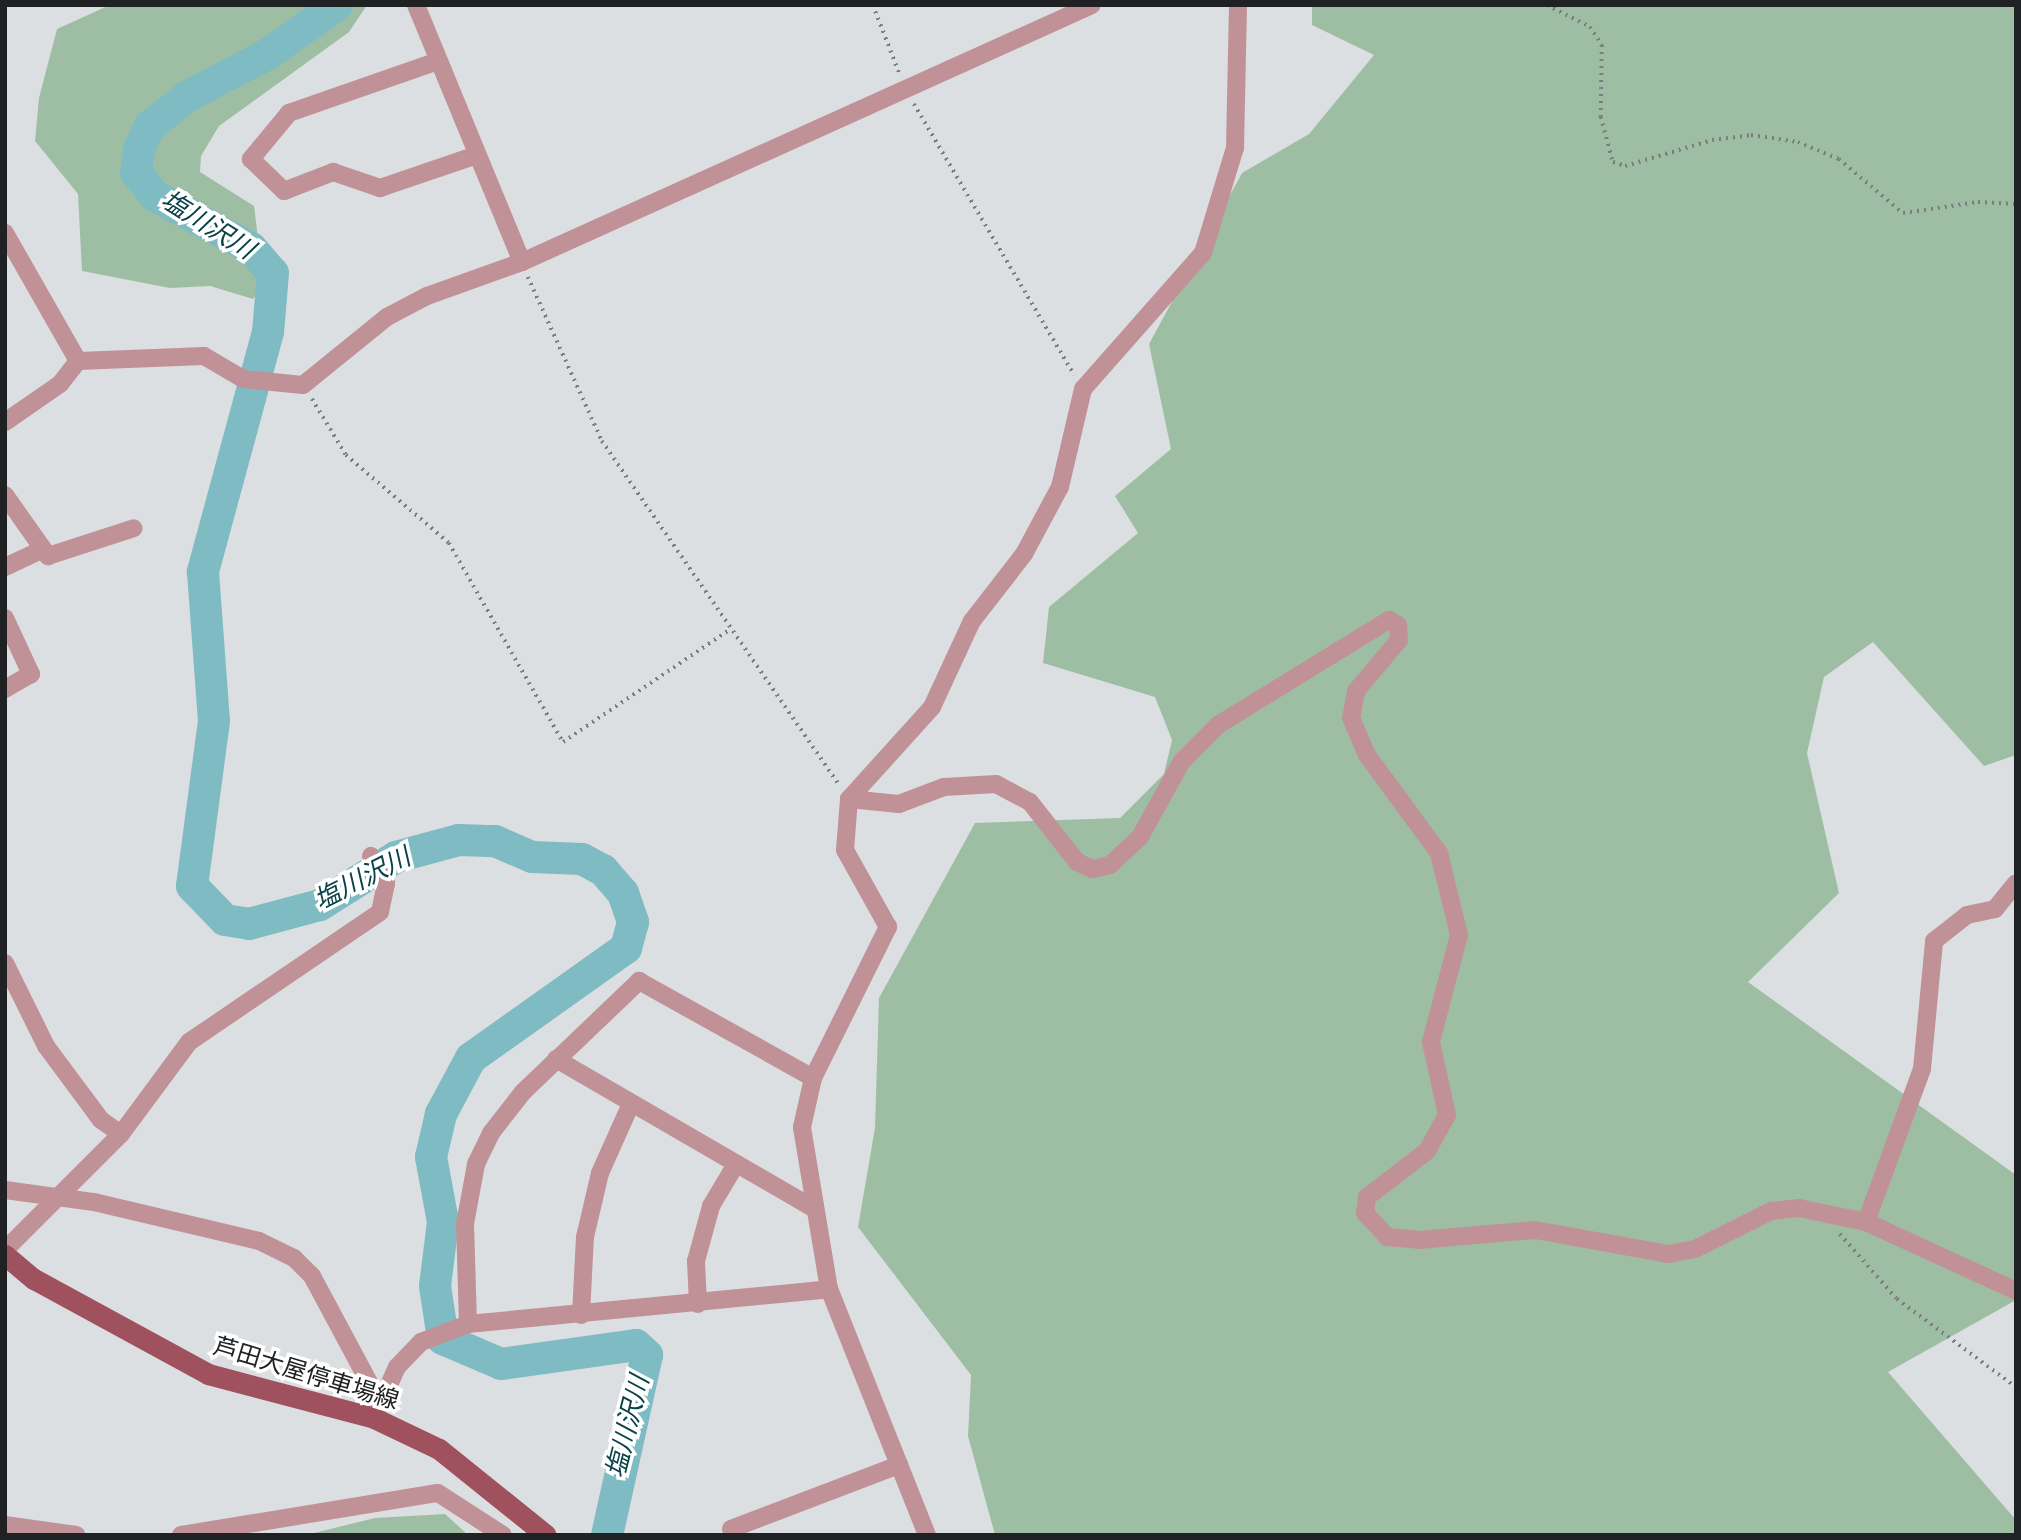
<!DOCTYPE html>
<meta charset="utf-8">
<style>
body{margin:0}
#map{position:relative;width:2021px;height:1540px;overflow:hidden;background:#dcdfe1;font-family:Signika,"Noto Sans JP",sans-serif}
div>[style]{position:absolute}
.green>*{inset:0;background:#9ebea4}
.river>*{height:32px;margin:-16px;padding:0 16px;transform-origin:16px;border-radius:16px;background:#7ebbc3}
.path>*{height:3.5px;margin-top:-1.75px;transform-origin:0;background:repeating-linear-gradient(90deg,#7b7d7e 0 2px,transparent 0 7px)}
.minor>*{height:18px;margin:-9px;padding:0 9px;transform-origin:9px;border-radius:9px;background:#c09298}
.major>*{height:21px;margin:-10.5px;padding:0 10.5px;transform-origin:10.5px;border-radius:10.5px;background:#9f515d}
span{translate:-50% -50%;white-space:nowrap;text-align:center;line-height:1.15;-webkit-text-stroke:7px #fff;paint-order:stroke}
.street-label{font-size:24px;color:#202122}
.water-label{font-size:26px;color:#094349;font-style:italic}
.frame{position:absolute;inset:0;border:7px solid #202122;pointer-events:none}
</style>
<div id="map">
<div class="green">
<i style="clip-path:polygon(110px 5px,367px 5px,349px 32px,219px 126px,201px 156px,200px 172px,254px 206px,264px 286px,253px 299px,210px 286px,170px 288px,82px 271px,78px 194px,35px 141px,39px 98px,57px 29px)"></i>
<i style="clip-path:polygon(1312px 5px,2016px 5px,2016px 755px,1984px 766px,1873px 642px,1824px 677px,1807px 753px,1839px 893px,1748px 982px,2016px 1175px,2016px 1300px,1888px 1372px,2016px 1520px,2016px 1535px,995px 1535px,968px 1436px,971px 1375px,858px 1227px,875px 1128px,879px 998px,975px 823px,1120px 818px,1164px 774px,1172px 740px,1155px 697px,1043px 663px,1049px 607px,1138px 533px,1115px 496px,1171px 449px,1149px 344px,1242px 173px,1309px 134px,1374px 55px,1312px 25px)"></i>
<i style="clip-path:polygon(445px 1514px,468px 1535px,306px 1535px,375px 1518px)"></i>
</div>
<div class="river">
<i style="left:337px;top:5px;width:85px;rotate:144.6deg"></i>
<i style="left:268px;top:54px;width:90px;rotate:152.3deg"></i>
<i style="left:188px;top:96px;width:48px;rotate:141.7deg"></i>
<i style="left:150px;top:126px;width:25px;rotate:116deg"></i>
<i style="left:139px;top:149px;width:23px;rotate:97deg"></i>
<i style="left:136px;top:172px;width:31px;rotate:52deg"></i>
<i style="left:155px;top:196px;width:109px;rotate:28.4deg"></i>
<i style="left:251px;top:248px;width:33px;rotate:49deg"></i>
<i style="left:273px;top:273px;width:59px;rotate:94.8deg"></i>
<i style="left:268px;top:332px;width:249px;rotate:105.2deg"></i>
<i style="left:203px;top:572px;width:149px;rotate:85.8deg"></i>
<i style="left:214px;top:721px;width:166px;rotate:97.6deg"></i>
<i style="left:192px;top:886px;width:47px;rotate:45.9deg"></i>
<i style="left:225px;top:920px;width:24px;rotate:9deg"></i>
<i style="left:249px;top:924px;width:73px;rotate:-15deg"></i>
<i style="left:320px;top:905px;width:90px;rotate:-32.3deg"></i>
<i style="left:396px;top:857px;width:65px;rotate:-15.1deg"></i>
<i style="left:459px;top:840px;width:36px;rotate:2deg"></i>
<i style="left:495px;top:841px;width:40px;rotate:23.4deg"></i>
<i style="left:532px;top:857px;width:50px;rotate:2.3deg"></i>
<i style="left:582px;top:859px;width:24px;rotate:28deg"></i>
<i style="left:603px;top:870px;width:30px;rotate:49deg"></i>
<i style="left:623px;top:893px;width:31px;rotate:71deg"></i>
<i style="left:633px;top:922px;width:27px;rotate:105deg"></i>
<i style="left:626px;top:948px;width:190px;rotate:144.6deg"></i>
<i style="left:471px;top:1058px;width:64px;rotate:118.2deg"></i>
<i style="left:441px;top:1114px;width:44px;rotate:103.1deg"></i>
<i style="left:431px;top:1157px;width:66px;rotate:79.5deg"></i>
<i style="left:443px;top:1222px;width:64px;rotate:97.1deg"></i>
<i style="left:435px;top:1286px;width:54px;rotate:81.4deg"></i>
<i style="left:443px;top:1339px;width:63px;rotate:23.3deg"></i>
<i style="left:501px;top:1364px;width:136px;rotate:-8deg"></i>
<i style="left:636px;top:1345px;width:15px;rotate:42deg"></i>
<i style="left:647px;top:1355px;width:184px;rotate:102.5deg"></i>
</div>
<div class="path">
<i style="left:873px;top:5px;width:75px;rotate:68.9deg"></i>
<i style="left:1547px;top:5px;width:48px;rotate:27.1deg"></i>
<i style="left:1590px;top:27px;width:22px;rotate:56deg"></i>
<i style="left:1602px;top:45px;width:72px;rotate:90.8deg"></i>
<i style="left:1601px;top:117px;width:47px;rotate:75.1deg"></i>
<i style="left:1613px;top:162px;width:13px;rotate:18deg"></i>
<i style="left:1625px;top:166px;width:91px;rotate:-16.6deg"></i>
<i style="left:1712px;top:140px;width:39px;rotate:-7deg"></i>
<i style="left:1751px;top:135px;width:48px;rotate:8.5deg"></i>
<i style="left:1798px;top:142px;width:44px;rotate:22.5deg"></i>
<i style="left:1839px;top:159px;width:84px;rotate:40.2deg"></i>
<i style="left:1903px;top:213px;width:76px;rotate:-8.3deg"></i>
<i style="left:1978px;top:202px;width:38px;rotate:3deg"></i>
<i style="left:914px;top:104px;width:315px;rotate:59.4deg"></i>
<i style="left:528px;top:277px;width:180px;rotate:65.7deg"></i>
<i style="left:602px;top:441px;width:418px;rotate:55.4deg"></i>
<i style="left:312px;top:399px;width:66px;rotate:58.7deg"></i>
<i style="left:346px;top:455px;width:135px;rotate:40.5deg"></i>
<i style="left:449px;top:543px;width:229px;rotate:60.2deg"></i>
<i style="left:563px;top:742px;width:200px;rotate:-34deg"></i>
<i style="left:1840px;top:1234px;width:86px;rotate:48.8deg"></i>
<i style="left:1897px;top:1299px;width:148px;rotate:36.5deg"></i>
</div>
<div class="minor">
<i style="left:416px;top:5px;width:278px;rotate:67.6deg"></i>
<i style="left:438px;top:61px;width:158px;rotate:160.8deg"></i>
<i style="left:289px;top:113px;width:60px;rotate:129.6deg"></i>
<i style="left:251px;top:159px;width:46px;rotate:44.1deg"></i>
<i style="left:284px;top:191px;width:53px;rotate:-21.2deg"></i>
<i style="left:333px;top:172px;width:50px;rotate:18.8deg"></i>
<i style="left:380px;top:188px;width:102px;rotate:-18.8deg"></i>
<i style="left:5px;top:233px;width:147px;rotate:60.3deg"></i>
<i style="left:5px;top:422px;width:67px;rotate:-34.6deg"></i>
<i style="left:60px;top:384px;width:29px;rotate:-52deg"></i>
<i style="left:78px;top:361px;width:126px;rotate:-2.3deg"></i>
<i style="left:204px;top:356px;width:45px;rotate:30.5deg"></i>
<i style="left:243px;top:379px;width:60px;rotate:5.7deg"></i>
<i style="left:303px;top:385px;width:108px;rotate:-39deg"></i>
<i style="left:387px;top:317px;width:45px;rotate:-27.7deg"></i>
<i style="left:427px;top:296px;width:101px;rotate:-19.7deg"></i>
<i style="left:522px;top:262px;width:625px;rotate:-24.27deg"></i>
<i style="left:5px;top:495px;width:75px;rotate:54.8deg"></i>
<i style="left:48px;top:556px;width:90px;rotate:-18deg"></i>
<i style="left:5px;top:567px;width:42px;rotate:-25.3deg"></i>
<i style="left:5px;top:618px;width:62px;rotate:65.1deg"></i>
<i style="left:31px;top:674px;width:30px;rotate:150deg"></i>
<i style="left:849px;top:799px;width:50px;rotate:5.7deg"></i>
<i style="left:899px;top:804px;width:48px;rotate:-20.7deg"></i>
<i style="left:944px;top:787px;width:52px;rotate:-3.3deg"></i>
<i style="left:996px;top:784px;width:38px;rotate:28deg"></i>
<i style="left:1030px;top:802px;width:76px;rotate:51.9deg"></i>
<i style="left:1077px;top:862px;width:17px;rotate:24deg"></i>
<i style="left:1093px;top:869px;width:17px;rotate:-13deg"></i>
<i style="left:1110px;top:865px;width:41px;rotate:-43deg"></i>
<i style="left:1140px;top:837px;width:87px;rotate:-61.1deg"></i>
<i style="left:1182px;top:761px;width:51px;rotate:-45deg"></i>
<i style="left:1218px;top:725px;width:201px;rotate:-31.6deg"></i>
<i style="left:1389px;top:620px;width:10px;rotate:29deg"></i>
<i style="left:1398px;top:625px;width:15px;rotate:86deg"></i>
<i style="left:1399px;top:640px;width:67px;rotate:130.1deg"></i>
<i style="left:1356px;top:691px;width:27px;rotate:100deg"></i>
<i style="left:1351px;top:718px;width:40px;rotate:66.6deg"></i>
<i style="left:1367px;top:755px;width:122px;rotate:53.7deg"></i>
<i style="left:1439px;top:853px;width:84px;rotate:76.3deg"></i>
<i style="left:1459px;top:935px;width:111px;rotate:104.7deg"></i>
<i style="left:1431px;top:1042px;width:75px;rotate:77.6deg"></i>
<i style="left:1447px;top:1115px;width:41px;rotate:119.1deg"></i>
<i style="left:1427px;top:1151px;width:76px;rotate:142.5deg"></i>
<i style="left:1367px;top:1197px;width:16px;rotate:97deg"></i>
<i style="left:1365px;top:1213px;width:33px;rotate:47deg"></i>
<i style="left:1387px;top:1237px;width:32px;rotate:5deg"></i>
<i style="left:1419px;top:1240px;width:116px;rotate:-4.9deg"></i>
<i style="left:1535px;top:1230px;width:136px;rotate:10.2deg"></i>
<i style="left:1669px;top:1254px;width:26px;rotate:-11deg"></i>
<i style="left:1695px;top:1249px;width:85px;rotate:-26.6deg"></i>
<i style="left:1771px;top:1211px;width:28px;rotate:-6deg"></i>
<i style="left:1799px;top:1208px;width:68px;rotate:11.8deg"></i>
<i style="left:1866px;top:1222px;width:165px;rotate:24.7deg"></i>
<i style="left:5px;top:963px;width:93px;rotate:63.7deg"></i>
<i style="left:46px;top:1046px;width:92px;rotate:53.4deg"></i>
<i style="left:101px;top:1120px;width:24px;rotate:35deg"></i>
<i style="left:121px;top:1134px;width:164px;rotate:135deg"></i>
<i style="left:556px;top:1059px;width:297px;rotate:30.1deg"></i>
<i style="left:121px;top:1134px;width:114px;rotate:-53.5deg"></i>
<i style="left:189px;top:1042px;width:231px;rotate:-34.2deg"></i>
<i style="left:380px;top:912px;width:30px;rotate:-78deg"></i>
<i style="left:386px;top:883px;width:31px;rotate:-119deg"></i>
<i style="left:5px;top:1190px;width:90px;rotate:7.7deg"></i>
<i style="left:94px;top:1202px;width:170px;rotate:13.3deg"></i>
<i style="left:259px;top:1241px;width:39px;rotate:26deg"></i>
<i style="left:294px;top:1258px;width:25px;rotate:45deg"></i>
<i style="left:312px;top:1276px;width:140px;rotate:61.8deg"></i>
<i style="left:1866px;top:1222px;width:163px;rotate:-69.9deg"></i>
<i style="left:1922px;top:1069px;width:129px;rotate:-84.6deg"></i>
<i style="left:1934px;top:941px;width:42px;rotate:-38.2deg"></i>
<i style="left:1967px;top:915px;width:29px;rotate:-12deg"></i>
<i style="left:1995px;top:909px;width:33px;rotate:-51deg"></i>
<i style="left:698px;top:1304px;width:43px;rotate:-92.7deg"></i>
<i style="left:696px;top:1261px;width:57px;rotate:-74.7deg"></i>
<i style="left:711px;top:1206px;width:49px;rotate:-59.2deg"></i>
<i style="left:581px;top:1315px;width:78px;rotate:-87.1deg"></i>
<i style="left:585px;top:1237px;width:66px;rotate:-76.8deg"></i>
<i style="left:600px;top:1173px;width:73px;rotate:-65.9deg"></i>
<i style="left:468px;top:1324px;width:100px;rotate:-91.7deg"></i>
<i style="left:465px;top:1224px;width:61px;rotate:-79.6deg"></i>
<i style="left:476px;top:1164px;width:34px;rotate:-64deg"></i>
<i style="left:491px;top:1133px;width:52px;rotate:-52deg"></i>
<i style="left:523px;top:1092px;width:161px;rotate:-43.7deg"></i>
<i style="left:639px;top:981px;width:199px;rotate:29.1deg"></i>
<i style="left:374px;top:1418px;width:56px;rotate:-65.7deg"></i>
<i style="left:397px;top:1367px;width:35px;rotate:-46deg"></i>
<i style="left:421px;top:1342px;width:50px;rotate:-21deg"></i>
<i style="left:468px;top:1324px;width:363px;rotate:-5.5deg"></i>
<i style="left:5px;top:1525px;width:72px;rotate:8deg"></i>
<i style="left:731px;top:1529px;width:180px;rotate:-20.9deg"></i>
<i style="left:181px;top:1535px;width:260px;rotate:-9.3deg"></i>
<i style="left:438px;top:1493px;width:77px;rotate:32.9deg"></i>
<i style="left:927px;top:1535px;width:265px;rotate:-111.7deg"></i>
<i style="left:829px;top:1289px;width:164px;rotate:-99.5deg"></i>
<i style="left:802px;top:1127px;width:50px;rotate:-77.3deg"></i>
<i style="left:813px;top:1078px;width:169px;rotate:-63.6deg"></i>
<i style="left:888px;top:927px;width:88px;rotate:-119.2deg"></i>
<i style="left:845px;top:850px;width:51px;rotate:-85.5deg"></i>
<i style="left:849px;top:799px;width:124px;rotate:-47.9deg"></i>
<i style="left:932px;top:707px;width:95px;rotate:-65.1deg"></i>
<i style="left:972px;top:621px;width:85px;rotate:-52.2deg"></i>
<i style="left:1024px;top:554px;width:76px;rotate:-61.8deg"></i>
<i style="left:1060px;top:487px;width:101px;rotate:-76.8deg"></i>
<i style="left:1083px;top:389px;width:181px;rotate:-48.6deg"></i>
<i style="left:1203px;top:253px;width:110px;rotate:-73.1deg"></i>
<i style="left:1235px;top:148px;width:143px;rotate:-88.8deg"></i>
</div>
<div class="major">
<i style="left:5px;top:1255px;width:38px;rotate:40deg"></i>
<i style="left:34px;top:1279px;width:198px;rotate:28.6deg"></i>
<i style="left:208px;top:1374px;width:172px;rotate:14.8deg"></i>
<i style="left:374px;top:1418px;width:72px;rotate:25.5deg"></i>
<i style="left:439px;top:1449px;width:137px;rotate:38.8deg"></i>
</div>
<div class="street-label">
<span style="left:306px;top:1374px;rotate:17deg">芦田大屋停車場線</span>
</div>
<div class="water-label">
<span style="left:207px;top:226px;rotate:32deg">塩川沢川</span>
<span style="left:363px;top:880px;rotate:-27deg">塩川沢川</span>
<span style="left:629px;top:1427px;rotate:-76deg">塩川沢川</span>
</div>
<div class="frame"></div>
</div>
